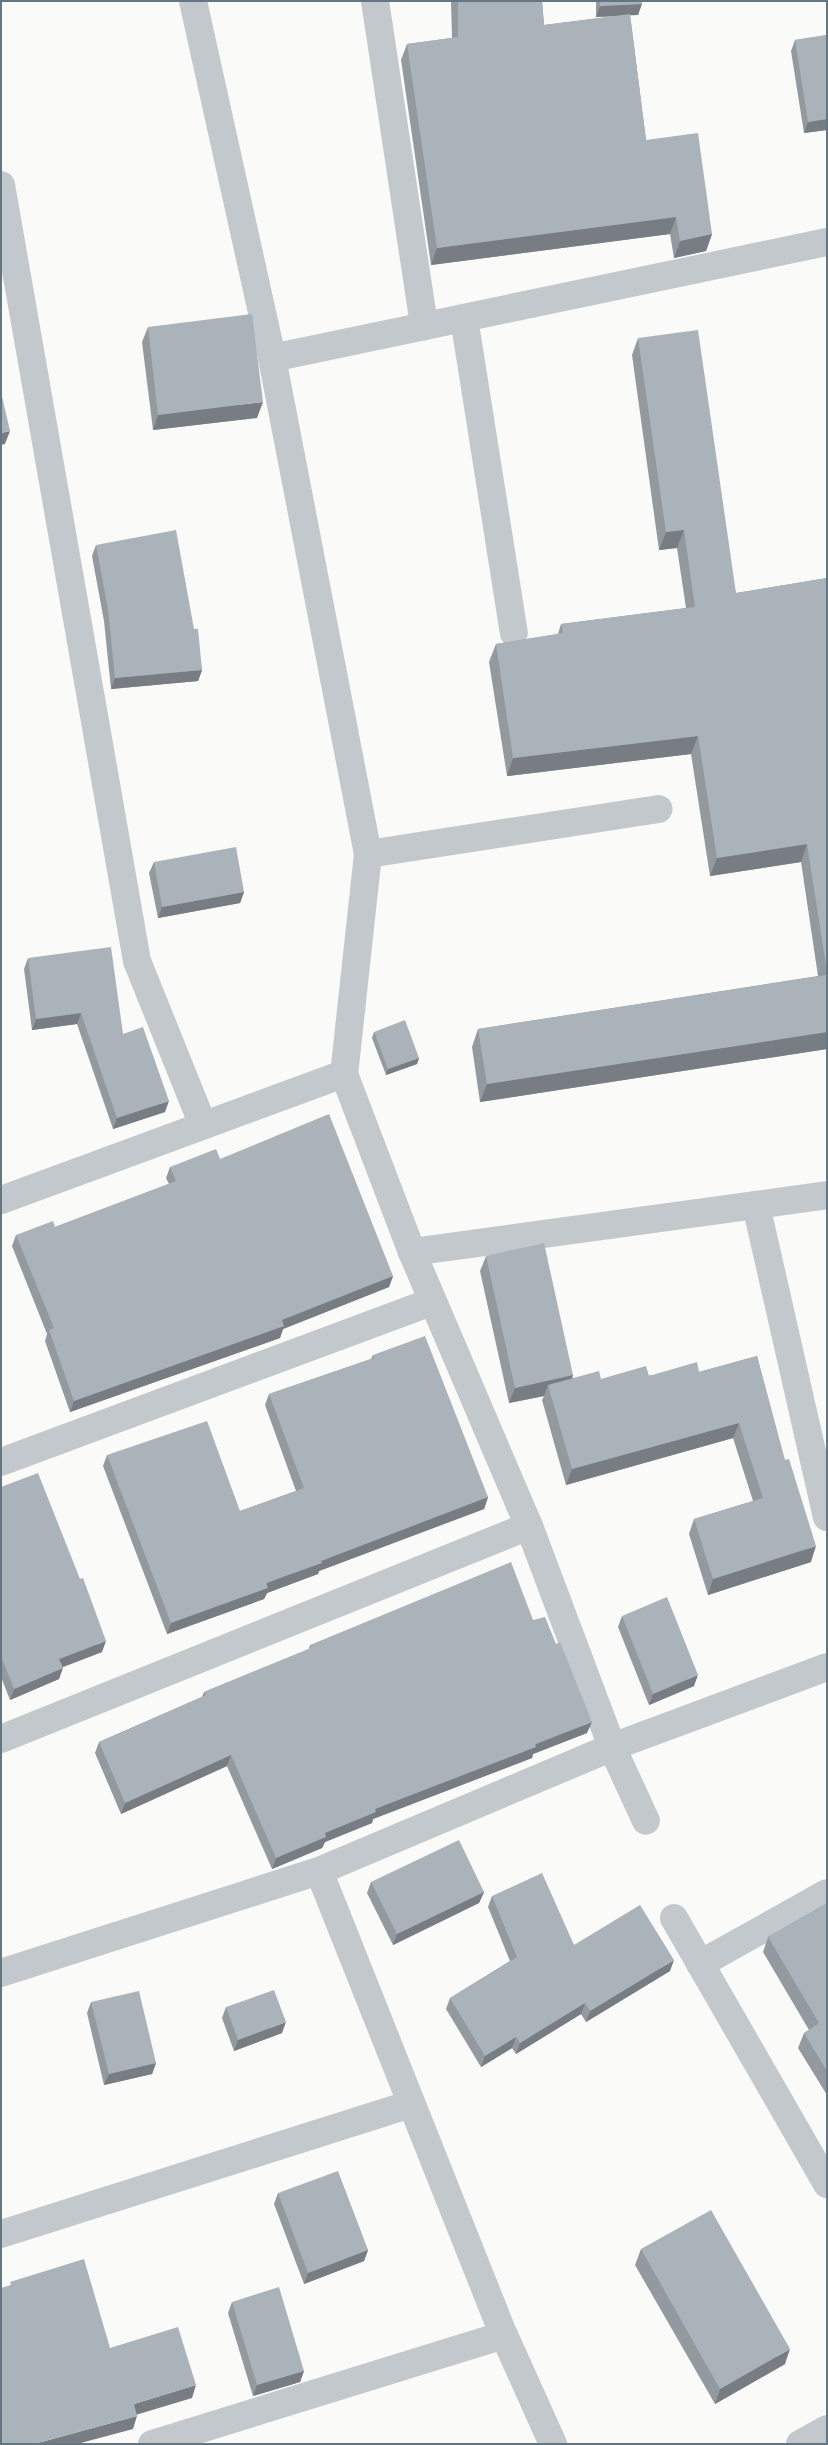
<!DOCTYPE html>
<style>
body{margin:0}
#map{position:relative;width:828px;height:2445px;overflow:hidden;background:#fafaf8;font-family:"Space Grotesk",sans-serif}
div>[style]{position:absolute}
.minor>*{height:28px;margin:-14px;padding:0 14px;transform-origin:14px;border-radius:14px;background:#c3c8cc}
.tertiary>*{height:28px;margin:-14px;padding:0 14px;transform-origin:14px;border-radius:14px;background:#c3c8cc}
.wall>*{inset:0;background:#929a9f}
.shaded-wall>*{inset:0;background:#777d82}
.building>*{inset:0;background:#aab3b9}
span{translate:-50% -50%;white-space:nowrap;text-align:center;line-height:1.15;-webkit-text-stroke:5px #fff;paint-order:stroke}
.frame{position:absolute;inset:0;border:2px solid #657683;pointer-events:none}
</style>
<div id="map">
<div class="minor">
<i style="left:193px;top:1px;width:366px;rotate:77.5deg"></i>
<i style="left:272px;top:358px;width:505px;rotate:79.05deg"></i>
<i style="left:368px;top:854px;width:221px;rotate:96.2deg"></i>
<i style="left:344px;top:1074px;width:191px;rotate:69.1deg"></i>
<i style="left:412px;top:1252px;width:298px;rotate:66.9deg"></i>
<i style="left:529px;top:1526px;width:236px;rotate:69.4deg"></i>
<i style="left:612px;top:1747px;width:81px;rotate:65.3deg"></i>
<i style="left:375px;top:1px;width:329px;rotate:81.4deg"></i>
<i style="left:1px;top:185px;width:788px;rotate:80.06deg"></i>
<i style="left:137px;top:961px;width:177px;rotate:68.1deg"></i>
<i style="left:464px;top:318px;width:319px;rotate:81deg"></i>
<i style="left:272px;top:358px;width:567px;rotate:-11.81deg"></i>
<i style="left:368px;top:854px;width:294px;rotate:-8.8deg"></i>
<i style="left:1px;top:1200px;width:365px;rotate:-20.2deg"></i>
<i style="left:756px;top:1205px;width:320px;rotate:77.2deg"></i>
<i style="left:412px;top:1252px;width:419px;rotate:-7.8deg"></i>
<i style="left:1px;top:1462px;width:460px;rotate:-20.4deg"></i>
<i style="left:1px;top:1739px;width:569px;rotate:-21.97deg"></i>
<i style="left:319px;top:1871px;width:500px;rotate:68.3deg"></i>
<i style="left:504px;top:2335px;width:120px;rotate:65.8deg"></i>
<i style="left:674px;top:1918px;width:307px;rotate:60.1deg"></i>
<i style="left:700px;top:1964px;width:145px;rotate:-29.2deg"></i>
<i style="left:1px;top:1973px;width:334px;rotate:-17.8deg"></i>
<i style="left:319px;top:1871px;width:318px;rotate:-22.9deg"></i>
<i style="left:612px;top:1747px;width:229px;rotate:-20.4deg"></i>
<i style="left:1px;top:2234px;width:430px;rotate:-17.6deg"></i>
<i style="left:152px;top:2444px;width:368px;rotate:-17.2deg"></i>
</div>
<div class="tertiary">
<i style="left:800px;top:2444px;width:31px;rotate:-29deg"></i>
</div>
<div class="wall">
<i style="clip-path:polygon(451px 1px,542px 1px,544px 25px,617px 16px,596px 17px,596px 1px,642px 1px,638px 15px,630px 15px,646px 140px,712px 234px,706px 251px,674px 258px,670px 234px,431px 265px,401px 60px,407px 44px,452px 38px)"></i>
<i style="clip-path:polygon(827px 35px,827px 130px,804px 133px,791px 51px,795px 40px)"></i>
<i style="clip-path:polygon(148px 327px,257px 418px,153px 430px,142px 342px)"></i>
<i style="clip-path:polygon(638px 338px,736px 593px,827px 578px,827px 1049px,480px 1102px,472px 1047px,478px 1029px,818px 976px,801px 862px,710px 876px,691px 754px,507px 776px,489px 662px,496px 644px,558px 634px,561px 624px,686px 608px,677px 548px,659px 550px,632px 355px)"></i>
<i style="clip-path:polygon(96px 545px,194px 629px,202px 670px,198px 681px,111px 689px,104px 621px,92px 556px)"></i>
<i style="clip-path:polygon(154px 862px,244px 892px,240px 903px,158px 918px,149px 873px)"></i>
<i style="clip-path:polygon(28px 958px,123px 1034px,165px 1112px,113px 1129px,77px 1024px,32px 1030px,24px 969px)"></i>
<i style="clip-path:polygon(374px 1032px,419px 1058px,417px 1064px,386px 1075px,372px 1038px)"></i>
<i style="clip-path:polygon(220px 1159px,393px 1276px,389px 1287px,283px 1329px,280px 1338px,70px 1412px,45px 1341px,47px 1334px,12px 1246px,16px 1235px,55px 1227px,169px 1184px,166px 1178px,170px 1167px)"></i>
<i style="clip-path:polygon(486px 1256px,573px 1375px,572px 1378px,601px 1379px,699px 1372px,757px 1356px,811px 1562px,708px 1595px,689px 1534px,694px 1519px,753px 1501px,733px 1438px,566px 1485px,542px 1400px,544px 1396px,509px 1403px,480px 1271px)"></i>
<i style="clip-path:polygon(373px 1355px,488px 1497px,484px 1509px,319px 1571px,318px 1574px,267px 1593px,264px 1599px,167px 1634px,103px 1466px,107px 1455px,240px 1511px,296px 1491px,265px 1405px,269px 1394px,371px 1359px)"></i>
<i style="clip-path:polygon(1px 1487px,102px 1652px,63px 1667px,59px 1679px,10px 1700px,1px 1677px)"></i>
<i style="clip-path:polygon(622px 1616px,694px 1686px,649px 1705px,618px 1627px)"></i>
<i style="clip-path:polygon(533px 1620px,587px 1733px,533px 1754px,532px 1758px,373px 1819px,372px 1823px,325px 1842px,322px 1848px,272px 1869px,227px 1766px,121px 1814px,95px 1753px,99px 1742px,202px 1697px,204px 1692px,309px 1649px,310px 1645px)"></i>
<i style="clip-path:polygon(371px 1882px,484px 1892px,479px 1903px,393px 1945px,367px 1893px)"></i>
<i style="clip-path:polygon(492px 1896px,574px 1945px,670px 1971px,586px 2022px,581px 2014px,516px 2054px,512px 2048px,481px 2067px,446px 2009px,450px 1998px,510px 1961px,488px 1907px)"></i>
<i style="clip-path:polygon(827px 1903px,827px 2095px,798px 2048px,804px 2033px,809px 2030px,763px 1952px,768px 1937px)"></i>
<i style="clip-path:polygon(91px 2002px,156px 2063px,152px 2074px,104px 2085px,87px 2013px)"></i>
<i style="clip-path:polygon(226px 2007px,282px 2033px,234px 2051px,222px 2018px)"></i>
<i style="clip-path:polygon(278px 2193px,368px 2250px,364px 2261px,304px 2284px,274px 2204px)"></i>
<i style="clip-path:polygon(641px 2249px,785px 2364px,715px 2404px,635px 2265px)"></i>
<i style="clip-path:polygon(232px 2302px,304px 2371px,300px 2382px,253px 2396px,228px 2313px)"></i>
</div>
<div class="shaded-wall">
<i style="clip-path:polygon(642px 4px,638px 15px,596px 17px,600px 6px)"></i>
<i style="clip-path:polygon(827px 119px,827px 130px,804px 133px,808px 122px)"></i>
<i style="clip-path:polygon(676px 217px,670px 234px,431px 265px,437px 248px)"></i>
<i style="clip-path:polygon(712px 234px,706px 251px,674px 258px,680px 241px)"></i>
<i style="clip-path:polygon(263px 402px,257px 418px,153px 430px,158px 415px)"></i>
<i style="clip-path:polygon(10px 431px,5px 444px,1px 445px,1px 433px)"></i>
<i style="clip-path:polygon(684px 530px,677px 548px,659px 550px,666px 532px)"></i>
<i style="clip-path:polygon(202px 670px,198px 681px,111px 689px,115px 678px)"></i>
<i style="clip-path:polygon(698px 736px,691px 754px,507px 776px,513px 758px)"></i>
<i style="clip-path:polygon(807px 844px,801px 862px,710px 876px,717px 858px)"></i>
<i style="clip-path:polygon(244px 892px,240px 903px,158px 918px,162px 907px)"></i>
<i style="clip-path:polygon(81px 1013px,77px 1024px,32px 1030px,36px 1019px)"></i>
<i style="clip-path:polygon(827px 1032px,827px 1049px,480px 1102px,487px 1084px)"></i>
<i style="clip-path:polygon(419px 1058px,417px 1064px,386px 1075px,388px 1069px)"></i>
<i style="clip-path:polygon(169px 1101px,165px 1112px,113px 1129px,117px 1118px)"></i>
<i style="clip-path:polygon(393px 1276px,389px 1287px,283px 1329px,280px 1338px,70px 1412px,74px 1401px)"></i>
<i style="clip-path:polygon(573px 1375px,568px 1390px,548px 1385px,544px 1396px,509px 1403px,515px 1388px)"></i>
<i style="clip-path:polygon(739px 1423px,733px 1438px,566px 1485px,572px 1469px)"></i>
<i style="clip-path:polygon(488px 1497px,484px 1509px,319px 1571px,318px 1574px,267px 1593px,264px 1599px,167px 1634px,171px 1623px,321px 1561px)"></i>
<i style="clip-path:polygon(816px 1546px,811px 1562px,708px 1595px,713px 1579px)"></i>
<i style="clip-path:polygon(106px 1641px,102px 1652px,55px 1670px,59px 1659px)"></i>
<i style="clip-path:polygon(63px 1668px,59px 1679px,10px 1700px,14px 1689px)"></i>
<i style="clip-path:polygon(698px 1675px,694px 1686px,649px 1705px,653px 1694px)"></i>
<i style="clip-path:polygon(592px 1722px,587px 1733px,533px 1754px,532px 1758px,373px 1819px,372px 1823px,325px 1842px,322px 1848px,272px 1869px,276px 1858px,325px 1833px,375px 1809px)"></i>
<i style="clip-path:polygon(231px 1755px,227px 1766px,121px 1814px,125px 1803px)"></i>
<i style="clip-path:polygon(484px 1892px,479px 1903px,393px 1945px,397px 1934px)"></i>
<i style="clip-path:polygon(674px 1960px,670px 1971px,586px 2022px,590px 2011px)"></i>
<i style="clip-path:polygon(585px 2003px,581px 2014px,516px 2054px,520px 2043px)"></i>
<i style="clip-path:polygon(286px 2022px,282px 2033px,234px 2051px,238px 2040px)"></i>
<i style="clip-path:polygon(516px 2037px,512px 2048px,481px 2067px,485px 2056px)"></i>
<i style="clip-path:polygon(156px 2063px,152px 2074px,104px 2085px,109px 2074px)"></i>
<i style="clip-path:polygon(368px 2250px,364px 2261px,304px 2284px,308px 2273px)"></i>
<i style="clip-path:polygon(790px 2349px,785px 2364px,715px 2404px,720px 2389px)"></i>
<i style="clip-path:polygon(304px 2371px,300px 2382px,253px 2396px,257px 2385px)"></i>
<i style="clip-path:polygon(196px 2385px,192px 2398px,129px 2417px,134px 2404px)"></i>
<i style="clip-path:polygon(137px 2416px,133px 2429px,77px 2444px,34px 2444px)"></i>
</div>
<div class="building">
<i style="clip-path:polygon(458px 1px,542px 1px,544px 25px,630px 14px,646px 140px,698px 133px,712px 234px,680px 241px,676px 217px,437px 248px,407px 44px,458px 37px)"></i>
<i style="clip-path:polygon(600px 1px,642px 1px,642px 4px,600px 6px)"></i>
<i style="clip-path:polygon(827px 35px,827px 119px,808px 122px,795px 40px)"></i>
<i style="clip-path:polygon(252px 314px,263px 402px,158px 415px,148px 327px)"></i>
<i style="clip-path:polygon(698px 330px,736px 593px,827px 578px,827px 972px,807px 844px,717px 858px,698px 736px,513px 758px,496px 644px,563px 633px,561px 624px,695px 607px,684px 530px,666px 532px,638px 338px)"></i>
<i style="clip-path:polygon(1px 392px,10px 431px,1px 433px)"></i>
<i style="clip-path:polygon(176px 530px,194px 629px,198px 629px,202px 670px,115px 678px,108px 610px,96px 545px)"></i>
<i style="clip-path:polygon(236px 847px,244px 892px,162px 907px,154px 862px)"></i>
<i style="clip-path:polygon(111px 947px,123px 1034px,143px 1027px,169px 1101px,117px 1118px,81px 1013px,36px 1019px,28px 958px)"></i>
<i style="clip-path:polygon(827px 975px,827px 1032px,487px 1084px,478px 1029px)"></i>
<i style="clip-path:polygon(405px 1020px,419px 1058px,388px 1069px,374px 1032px)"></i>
<i style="clip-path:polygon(329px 1114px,393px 1276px,282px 1320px,284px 1326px,74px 1401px,49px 1330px,54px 1328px,16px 1235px,53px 1221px,55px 1227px,176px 1181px,170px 1167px,216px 1149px,220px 1159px)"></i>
<i style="clip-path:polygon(544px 1243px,573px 1375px,515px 1388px,486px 1256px)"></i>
<i style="clip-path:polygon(425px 1336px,488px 1497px,321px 1561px,322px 1563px,266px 1583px,268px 1588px,171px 1623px,107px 1455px,207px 1421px,240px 1511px,304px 1488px,269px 1394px,374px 1358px,373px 1355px)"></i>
<i style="clip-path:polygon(757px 1356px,785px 1460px,789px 1459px,816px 1546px,713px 1579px,694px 1519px,763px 1498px,739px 1423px,572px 1469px,548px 1385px,599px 1371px,601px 1379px,646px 1366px,649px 1376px,697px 1362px,699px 1372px)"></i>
<i style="clip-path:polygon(38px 1473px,80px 1579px,83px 1578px,106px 1641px,59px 1659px,63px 1668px,14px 1689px,1px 1656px,1px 1487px)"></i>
<i style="clip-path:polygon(511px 1562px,533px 1620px,545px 1617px,556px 1644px,560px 1642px,592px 1722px,535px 1744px,536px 1747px,375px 1809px,376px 1812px,325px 1833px,326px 1837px,276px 1858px,231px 1755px,125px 1803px,99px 1742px,206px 1695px,204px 1692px,311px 1648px,310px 1645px)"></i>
<i style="clip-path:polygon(667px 1597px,698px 1675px,653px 1694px,622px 1616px)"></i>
<i style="clip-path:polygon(459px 1840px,484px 1892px,397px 1934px,371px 1882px)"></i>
<i style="clip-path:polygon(542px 1873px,574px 1945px,640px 1905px,674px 1960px,590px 2011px,585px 2003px,520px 2043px,516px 2037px,485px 2056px,450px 1998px,517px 1957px,492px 1896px)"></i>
<i style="clip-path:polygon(827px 1903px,827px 2071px,804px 2033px,819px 2023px,768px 1937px)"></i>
<i style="clip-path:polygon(274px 1990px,286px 2022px,238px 2040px,226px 2007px)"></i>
<i style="clip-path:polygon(139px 1991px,156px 2063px,109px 2074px,91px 2002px)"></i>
<i style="clip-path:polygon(338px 2171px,368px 2250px,308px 2273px,278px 2193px)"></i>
<i style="clip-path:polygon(711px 2210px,790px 2349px,720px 2389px,641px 2249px)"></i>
<i style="clip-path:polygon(84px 2259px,110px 2348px,178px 2327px,196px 2385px,134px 2404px,137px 2416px,34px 2444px,1px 2444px,1px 2288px,11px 2285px,10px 2282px)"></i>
<i style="clip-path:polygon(279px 2287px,304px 2371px,257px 2385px,232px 2302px)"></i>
</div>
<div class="frame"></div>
</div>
